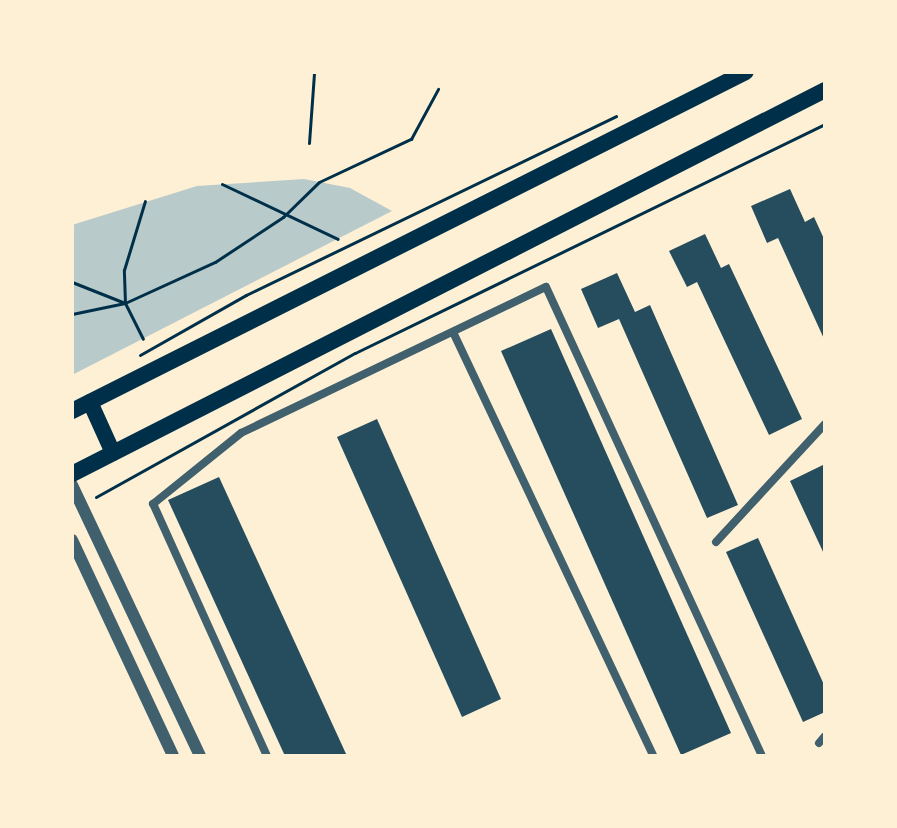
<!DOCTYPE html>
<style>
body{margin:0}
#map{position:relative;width:897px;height:828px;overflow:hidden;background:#fdf0d5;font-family:Ubuntu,sans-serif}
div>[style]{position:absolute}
.green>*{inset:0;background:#b9caca}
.building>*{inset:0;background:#264d5e}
.path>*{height:3px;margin:-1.5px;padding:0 1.5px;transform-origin:1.5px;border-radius:1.5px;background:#003049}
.minor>*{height:8px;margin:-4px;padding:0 4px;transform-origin:4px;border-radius:4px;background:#3f606c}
.tertiary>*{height:12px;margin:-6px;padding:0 6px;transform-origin:6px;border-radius:6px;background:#3f606c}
.primary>*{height:16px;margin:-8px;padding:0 8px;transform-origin:8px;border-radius:8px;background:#003049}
span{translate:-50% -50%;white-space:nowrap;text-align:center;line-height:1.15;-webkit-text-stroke:8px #fdf0d5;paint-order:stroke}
.frame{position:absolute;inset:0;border:74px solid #fdf0d5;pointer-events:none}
</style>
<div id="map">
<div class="green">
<i style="clip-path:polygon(304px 179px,350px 188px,392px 211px,72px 375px,72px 225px,197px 186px)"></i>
</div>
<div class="building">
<i style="clip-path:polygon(790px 189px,805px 222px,814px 217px,825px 241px,825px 341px,778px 238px,767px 243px,751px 206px)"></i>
<i style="clip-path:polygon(705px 234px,721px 268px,729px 264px,802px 419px,769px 435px,697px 282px,687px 287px,669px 251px)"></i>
<i style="clip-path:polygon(617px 273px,635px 312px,650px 305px,738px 505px,707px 518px,619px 319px,598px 328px,581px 289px)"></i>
<i style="clip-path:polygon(551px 329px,731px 733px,681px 755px,501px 351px)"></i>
<i style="clip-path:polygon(377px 419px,501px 699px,462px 717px,337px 437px)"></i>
<i style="clip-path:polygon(825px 464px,825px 556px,790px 481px)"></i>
<i style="clip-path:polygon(219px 477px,347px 756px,285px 756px,168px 500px)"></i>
<i style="clip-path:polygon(758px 538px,825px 687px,825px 712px,803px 722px,726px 552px)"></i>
</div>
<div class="path">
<i style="left:309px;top:143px;width:70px;rotate:-85.9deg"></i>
<i style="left:222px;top:184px;width:128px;rotate:25.4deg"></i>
<i style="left:72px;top:282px;width:57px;rotate:21.6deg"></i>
<i style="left:125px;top:303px;width:40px;rotate:63.4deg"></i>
<i style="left:125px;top:303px;width:33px;rotate:-92deg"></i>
<i style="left:124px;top:270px;width:72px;rotate:-73.1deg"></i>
<i style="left:72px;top:314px;width:54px;rotate:-11.7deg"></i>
<i style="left:125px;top:303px;width:99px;rotate:-24.5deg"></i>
<i style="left:215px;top:262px;width:82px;rotate:-33.5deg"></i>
<i style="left:283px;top:217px;width:50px;rotate:-44.2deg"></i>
<i style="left:319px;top:182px;width:102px;rotate:-25.1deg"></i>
<i style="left:411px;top:139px;width:57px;rotate:-61.6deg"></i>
<i style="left:140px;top:355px;width:122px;rotate:-29.5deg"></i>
<i style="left:246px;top:295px;width:411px;rotate:-25.8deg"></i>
<i style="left:96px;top:497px;width:296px;rotate:-29.1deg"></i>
<i style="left:355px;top:353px;width:523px;rotate:-25.98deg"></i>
</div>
<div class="minor">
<i style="left:453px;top:332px;width:469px;rotate:64.7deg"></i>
<i style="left:716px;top:542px;width:161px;rotate:-47.3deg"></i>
<i style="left:819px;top:743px;width:9px;rotate:-49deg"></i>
<i style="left:267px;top:756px;width:277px;rotate:-114.3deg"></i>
<i style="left:153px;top:504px;width:113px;rotate:-38.9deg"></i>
<i style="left:241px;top:433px;width:338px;rotate:-25.6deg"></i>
<i style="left:546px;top:287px;width:516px;rotate:65.27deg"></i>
</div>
<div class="tertiary">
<i style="left:72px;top:485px;width:300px;rotate:64.7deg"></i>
<i style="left:72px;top:540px;width:238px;rotate:64.9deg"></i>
</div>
<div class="primary">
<i style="left:90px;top:402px;width:56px;rotate:65.7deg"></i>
<i style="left:72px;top:411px;width:754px;rotate:-26.7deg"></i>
<i style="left:72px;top:474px;width:845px;rotate:-27.02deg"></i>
</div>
<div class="frame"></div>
</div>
